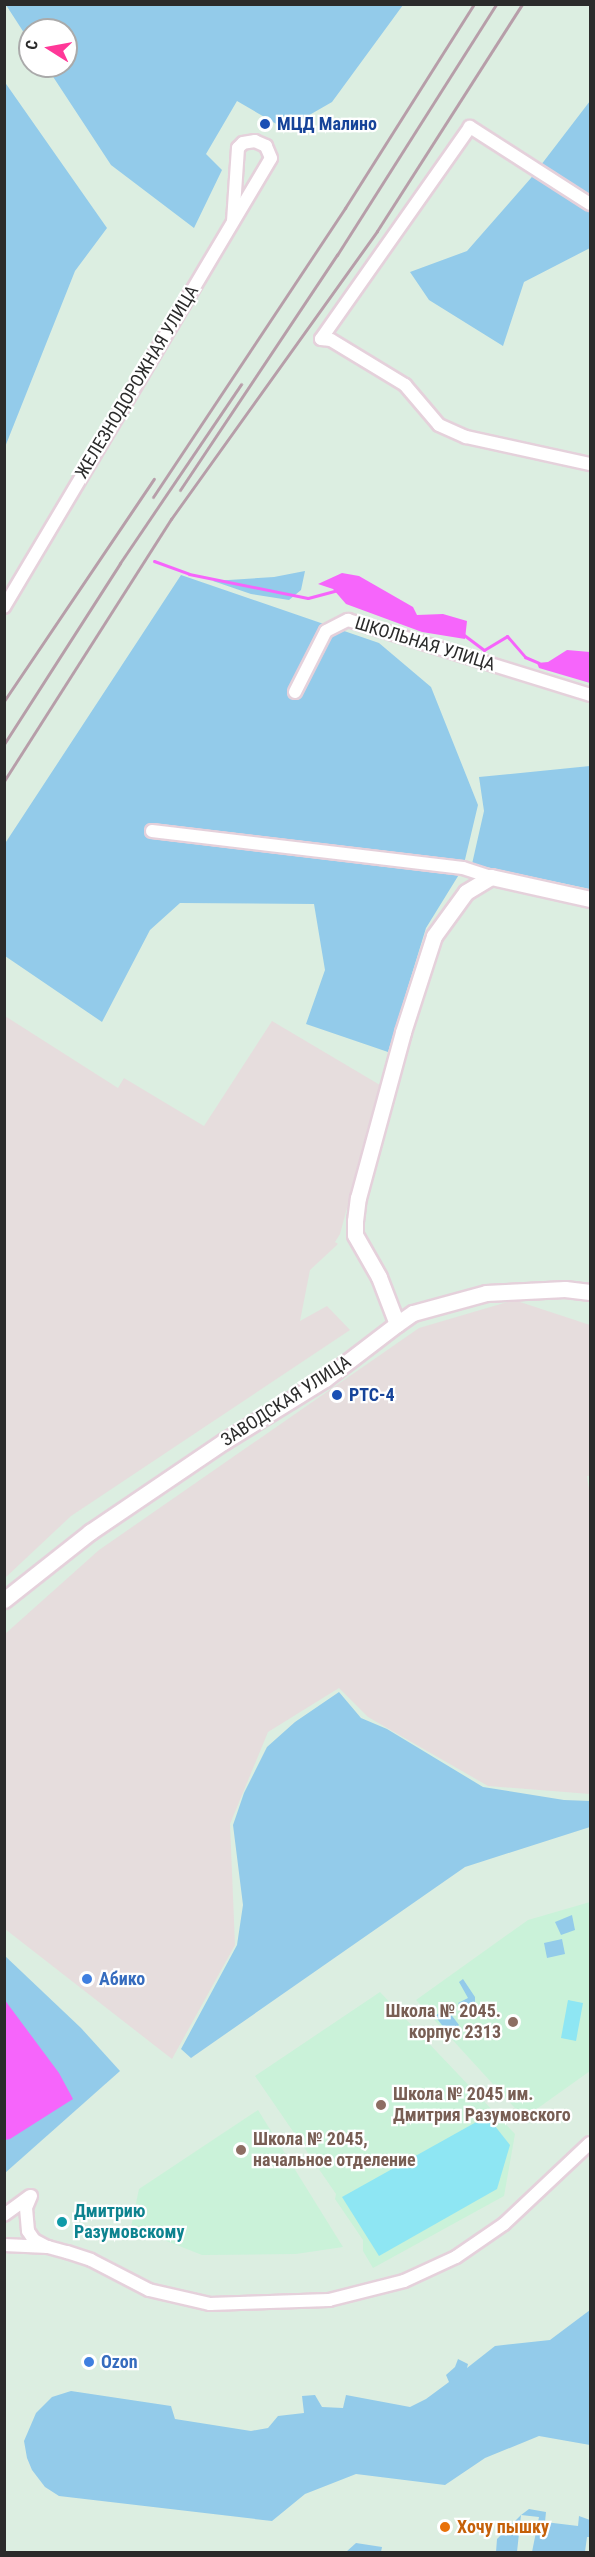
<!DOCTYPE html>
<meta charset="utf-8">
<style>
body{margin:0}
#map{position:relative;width:595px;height:2557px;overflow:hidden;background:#dceee1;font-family:"Roboto Condensed",sans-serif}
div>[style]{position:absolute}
.industrial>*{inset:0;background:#e6dddd}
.education>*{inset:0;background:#caf2d9}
.green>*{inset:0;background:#93cbea}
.pitch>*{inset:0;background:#8ee6f3}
.water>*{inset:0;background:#f665fb}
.stream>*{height:3px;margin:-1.5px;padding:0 1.5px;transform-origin:1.5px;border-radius:1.5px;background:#f665fb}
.roads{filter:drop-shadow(2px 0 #e5d1db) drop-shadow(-2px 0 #e5d1db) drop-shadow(0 2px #e5d1db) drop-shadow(0 -2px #e5d1db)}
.minor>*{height:12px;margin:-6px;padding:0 6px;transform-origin:6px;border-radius:6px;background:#fff}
.tertiary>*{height:15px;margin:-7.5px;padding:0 7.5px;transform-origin:7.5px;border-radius:7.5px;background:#fff}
.rail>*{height:3px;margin:-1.5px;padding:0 1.5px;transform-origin:1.5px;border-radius:1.5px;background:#b79ea9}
.dots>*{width:16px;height:16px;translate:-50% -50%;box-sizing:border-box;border:3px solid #fff;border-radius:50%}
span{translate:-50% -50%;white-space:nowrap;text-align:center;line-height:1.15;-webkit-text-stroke:4.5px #fff;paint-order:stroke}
.transit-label{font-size:18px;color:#164399;font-weight:700}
.left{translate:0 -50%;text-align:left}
.street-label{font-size:18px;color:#2b2b2b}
.shop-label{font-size:18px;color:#366cbe;font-weight:700}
.education-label{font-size:18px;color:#785e54;font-weight:700}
.right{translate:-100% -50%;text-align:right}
.culture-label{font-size:18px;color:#0d838f;font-weight:700}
.food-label{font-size:18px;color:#c56008;font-weight:700}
.frame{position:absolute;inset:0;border:6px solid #2b2b2b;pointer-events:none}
.north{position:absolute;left:18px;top:18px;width:60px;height:60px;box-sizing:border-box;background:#fff;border:2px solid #aaa;border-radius:50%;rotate:281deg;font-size:16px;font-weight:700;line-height:24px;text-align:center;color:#2b2b2b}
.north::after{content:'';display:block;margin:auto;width:21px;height:27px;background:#ff3898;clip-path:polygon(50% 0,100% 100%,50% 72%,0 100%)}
</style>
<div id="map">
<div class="industrial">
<i style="clip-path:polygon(5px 1016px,118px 1088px,124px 1078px,204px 1126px,272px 1021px,380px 1085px,340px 1234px,335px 1242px,338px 1244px,310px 1270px,300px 1321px,327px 1306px,350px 1330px,71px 1516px,5px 1578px)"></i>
<i style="clip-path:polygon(514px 1300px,590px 1325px,590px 1476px,587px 1476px,590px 1496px,590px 1794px,488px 1786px,368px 1717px,339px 1688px,268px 1732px,230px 1824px,235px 1945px,172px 2059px,5px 1929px,5px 1634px,99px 1550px,419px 1328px)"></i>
</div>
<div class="education">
<i style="clip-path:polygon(590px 1902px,590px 2071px,524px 2118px,416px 2000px,528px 1920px)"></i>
<i style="clip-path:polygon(380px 1992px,515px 2134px,504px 2196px,373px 2268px,363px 2251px,363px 2240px,335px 2199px,336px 2194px,255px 2076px)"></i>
<i style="clip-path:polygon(258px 2110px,343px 2247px,296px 2254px,202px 2255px,131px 2227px,139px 2189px)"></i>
</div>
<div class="green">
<i style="clip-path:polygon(6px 5px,403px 5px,332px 102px,285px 129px,237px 101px,206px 154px,222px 170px,194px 228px,111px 165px,46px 66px,66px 66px,66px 30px,30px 30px,30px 42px)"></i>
<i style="clip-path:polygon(4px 81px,107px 228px,75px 271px,5px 447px)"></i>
<i style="clip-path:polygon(590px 101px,590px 248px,524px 282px,503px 346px,429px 300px,410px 272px,467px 251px,531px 178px)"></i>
<i style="clip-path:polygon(305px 571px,301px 590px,289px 600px,251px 594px,213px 581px,274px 577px)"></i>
<i style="clip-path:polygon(181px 575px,379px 643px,431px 687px,478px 805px,463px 868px,426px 928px,388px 1052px,306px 1024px,325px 970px,314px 904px,180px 903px,150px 930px,102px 1022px,5px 956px,4px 845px)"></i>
<i style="clip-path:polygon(590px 766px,590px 889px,472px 864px,484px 811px,479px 777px)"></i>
<i style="clip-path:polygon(339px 1692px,361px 1718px,387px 1729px,483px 1787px,564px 1800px,590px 1801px,590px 1827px,465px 1867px,191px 2058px,181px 2049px,237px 1945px,243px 1905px,233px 1825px,244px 1793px,267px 1747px,295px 1722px)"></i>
<i style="clip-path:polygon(572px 1915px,575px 1930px,561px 1935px,555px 1922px)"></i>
<i style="clip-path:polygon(562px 1939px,565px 1954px,547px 1958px,544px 1943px)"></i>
<i style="clip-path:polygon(4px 1955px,81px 2028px,120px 2071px,5px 2173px)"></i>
<i style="clip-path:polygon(463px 1979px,475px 1997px,475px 2006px,465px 2011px,458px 2003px,468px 1998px,459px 1982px)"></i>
<i style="clip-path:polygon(446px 2008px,459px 2025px,448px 2033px,435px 2016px)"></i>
<i style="clip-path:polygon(590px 2310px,590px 2445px,539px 2436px,485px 2458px,445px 2485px,356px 2474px,305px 2494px,272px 2521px,59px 2496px,45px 2487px,32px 2470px,27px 2458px,24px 2441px,36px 2413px,52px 2397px,71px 2391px,171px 2406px,175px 2419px,251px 2431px,268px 2428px,278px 2416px,304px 2413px,302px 2396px,315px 2395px,322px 2407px,343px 2408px,346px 2395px,410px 2407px,426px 2399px,449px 2382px,446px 2375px,455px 2367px,458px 2359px,468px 2364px,467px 2368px,495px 2346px,550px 2340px)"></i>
<i style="clip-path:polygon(529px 2509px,546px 2512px,545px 2522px,578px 2526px,579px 2516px,590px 2520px,590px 2537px,587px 2537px,585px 2552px,532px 2552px,539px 2517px,521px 2515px,517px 2552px,496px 2552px,497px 2539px,521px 2515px)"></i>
<i style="clip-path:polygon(356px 2543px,382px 2547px,381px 2552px,346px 2552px)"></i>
</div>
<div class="pitch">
<i style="clip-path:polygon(568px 2000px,583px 2003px,576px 2041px,561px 2038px)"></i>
<i style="clip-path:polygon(487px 2116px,510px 2145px,497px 2189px,379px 2256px,342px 2197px)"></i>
</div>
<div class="water">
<i style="clip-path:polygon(342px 573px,359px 576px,413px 607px,417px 615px,443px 614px,467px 621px,465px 639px,422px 632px,346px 604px,333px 589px,318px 584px)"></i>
<i style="clip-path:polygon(567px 650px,590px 652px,590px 683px,539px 668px,537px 663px,548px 662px)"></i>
<i style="clip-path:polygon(4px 1999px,59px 2073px,73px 2099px,10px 2139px,5px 2140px)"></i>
</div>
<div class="stream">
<i style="left:154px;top:561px;width:37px;rotate:20deg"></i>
<i style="left:189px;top:574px;width:121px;rotate:11.4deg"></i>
<i style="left:308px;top:598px;width:31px;rotate:-15deg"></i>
<i style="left:464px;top:635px;width:25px;rotate:37deg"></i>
<i style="left:484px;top:650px;width:27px;rotate:-31deg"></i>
<i style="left:507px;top:636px;width:28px;rotate:49deg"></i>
<i style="left:525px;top:657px;width:15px;rotate:23deg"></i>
</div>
<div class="roads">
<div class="minor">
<i style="left:590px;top:204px;width:143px;rotate:-147.3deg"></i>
<i style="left:470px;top:127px;width:259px;rotate:125.1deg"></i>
<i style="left:321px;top:339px;width:10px;rotate:6deg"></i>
<i style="left:331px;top:340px;width:87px;rotate:31.3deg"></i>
<i style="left:405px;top:385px;width:52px;rotate:49.6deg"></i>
<i style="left:439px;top:425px;width:30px;rotate:24deg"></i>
<i style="left:466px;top:437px;width:127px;rotate:12.3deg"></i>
<i style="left:4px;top:607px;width:522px;rotate:-59.26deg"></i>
<i style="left:271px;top:158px;width:13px;rotate:-113deg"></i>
<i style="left:266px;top:146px;width:12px;rotate:-156deg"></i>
<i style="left:255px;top:141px;width:12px;rotate:171deg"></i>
<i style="left:243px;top:143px;width:7px;rotate:135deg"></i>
<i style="left:238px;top:148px;width:73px;rotate:93.9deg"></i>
<i style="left:295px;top:692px;width:68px;rotate:-63.1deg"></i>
<i style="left:326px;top:631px;width:25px;rotate:-27deg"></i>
<i style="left:348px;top:620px;width:253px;rotate:17.2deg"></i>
<i style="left:152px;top:831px;width:313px;rotate:6.8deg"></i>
<i style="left:463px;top:868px;width:29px;rotate:18deg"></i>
<i style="left:31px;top:2196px;width:13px;rotate:113deg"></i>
<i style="left:26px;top:2208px;width:23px;rotate:85deg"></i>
<i style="left:28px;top:2231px;width:11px;rotate:56deg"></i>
<i style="left:34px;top:2240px;width:15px;rotate:28deg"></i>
<i style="left:4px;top:2215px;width:32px;rotate:-36deg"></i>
<i style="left:4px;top:2245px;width:44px;rotate:2.6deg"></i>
<i style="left:48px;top:2247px;width:20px;rotate:15deg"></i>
<i style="left:67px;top:2252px;width:25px;rotate:18deg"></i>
<i style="left:91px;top:2260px;width:65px;rotate:27.3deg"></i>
<i style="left:149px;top:2290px;width:63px;rotate:12.9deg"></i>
<i style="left:210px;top:2304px;width:119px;rotate:-1.9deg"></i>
<i style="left:329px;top:2300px;width:77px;rotate:-14.2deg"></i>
<i style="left:404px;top:2281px;width:57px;rotate:-24.8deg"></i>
<i style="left:456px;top:2257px;width:58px;rotate:-34.5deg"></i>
<i style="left:504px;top:2224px;width:118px;rotate:-43.3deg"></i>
</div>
<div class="tertiary">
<i style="left:397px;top:1324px;width:19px;rotate:-35deg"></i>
<i style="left:413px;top:1313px;width:76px;rotate:-15.3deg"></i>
<i style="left:486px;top:1293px;width:79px;rotate:-2.9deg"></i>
<i style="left:565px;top:1289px;width:25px;rotate:7deg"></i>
<i style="left:4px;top:1600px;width:110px;rotate:-38.3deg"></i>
<i style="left:90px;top:1532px;width:161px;rotate:-34.1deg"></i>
<i style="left:223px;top:1442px;width:120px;rotate:-31.7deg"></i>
<i style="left:325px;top:1379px;width:91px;rotate:-37.4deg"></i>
<i style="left:397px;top:1324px;width:50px;rotate:-111deg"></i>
<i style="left:379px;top:1277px;width:48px;rotate:-119.7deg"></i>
<i style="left:355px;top:1235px;width:14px;rotate:-90deg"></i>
<i style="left:355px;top:1221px;width:23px;rotate:-83deg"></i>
<i style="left:358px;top:1198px;width:172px;rotate:-74.8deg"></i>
<i style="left:403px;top:1032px;width:101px;rotate:-72.1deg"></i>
<i style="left:434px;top:936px;width:54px;rotate:-54deg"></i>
<i style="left:466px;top:892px;width:29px;rotate:-31deg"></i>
<i style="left:491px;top:877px;width:101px;rotate:12.5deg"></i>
</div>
</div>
<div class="rail">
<i style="left:180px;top:490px;width:283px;rotate:-56.3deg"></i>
<i style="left:337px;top:255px;width:297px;rotate:-57.6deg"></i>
<i style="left:153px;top:497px;width:347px;rotate:-56.4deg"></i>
<i style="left:345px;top:208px;width:241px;rotate:-57.7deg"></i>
<i style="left:4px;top:701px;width:268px;rotate:-56deg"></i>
<i style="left:4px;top:744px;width:215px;rotate:-57.3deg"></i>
<i style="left:120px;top:563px;width:216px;rotate:-55.9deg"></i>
<i style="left:4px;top:781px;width:311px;rotate:-57.5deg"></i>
<i style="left:171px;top:519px;width:354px;rotate:-54.4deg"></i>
<i style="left:377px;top:231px;width:269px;rotate:-57.4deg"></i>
</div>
<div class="dots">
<i style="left:265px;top:124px;background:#1a4fb4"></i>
<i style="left:337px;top:1395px;background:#1a4fb4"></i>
<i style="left:87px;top:1979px;background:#3f7fe0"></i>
<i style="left:513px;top:2022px;background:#8d6e63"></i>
<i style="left:381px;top:2105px;background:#8d6e63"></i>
<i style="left:241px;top:2150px;background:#8d6e63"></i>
<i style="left:62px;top:2222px;background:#0f9aa8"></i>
<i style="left:89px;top:2362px;background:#3f7fe0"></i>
<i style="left:445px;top:2527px;background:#e8710a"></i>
</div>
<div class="transit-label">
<span class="left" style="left:277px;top:124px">МЦД Малино</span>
<span class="left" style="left:349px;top:1395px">РТС-4</span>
</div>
<div class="street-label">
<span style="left:137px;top:382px;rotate:-59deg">ЖЕЛЕЗНОДОРОЖНАЯ УЛИЦА</span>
<span style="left:425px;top:644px;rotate:17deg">ШКОЛЬНАЯ УЛИЦА</span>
<span style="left:286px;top:1401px;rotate:-33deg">ЗАВОДСКАЯ УЛИЦА</span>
</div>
<div class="shop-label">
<span class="left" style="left:99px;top:1979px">Абико</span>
<span class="left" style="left:101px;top:2362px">Ozon</span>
</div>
<div class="education-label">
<span class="right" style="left:501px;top:2022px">Школа № 2045.<br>корпус 2313</span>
<span class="left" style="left:393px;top:2105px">Школа № 2045 им.<br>Дмитрия Разумовского</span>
<span class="left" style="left:253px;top:2150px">Школа № 2045,<br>начальное отделение</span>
</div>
<div class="culture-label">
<span class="left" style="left:74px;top:2222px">Дмитрию<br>Разумовскому</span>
</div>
<div class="food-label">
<span class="left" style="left:457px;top:2527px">Хочу пышку</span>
</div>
<div class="frame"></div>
<div class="north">С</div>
</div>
